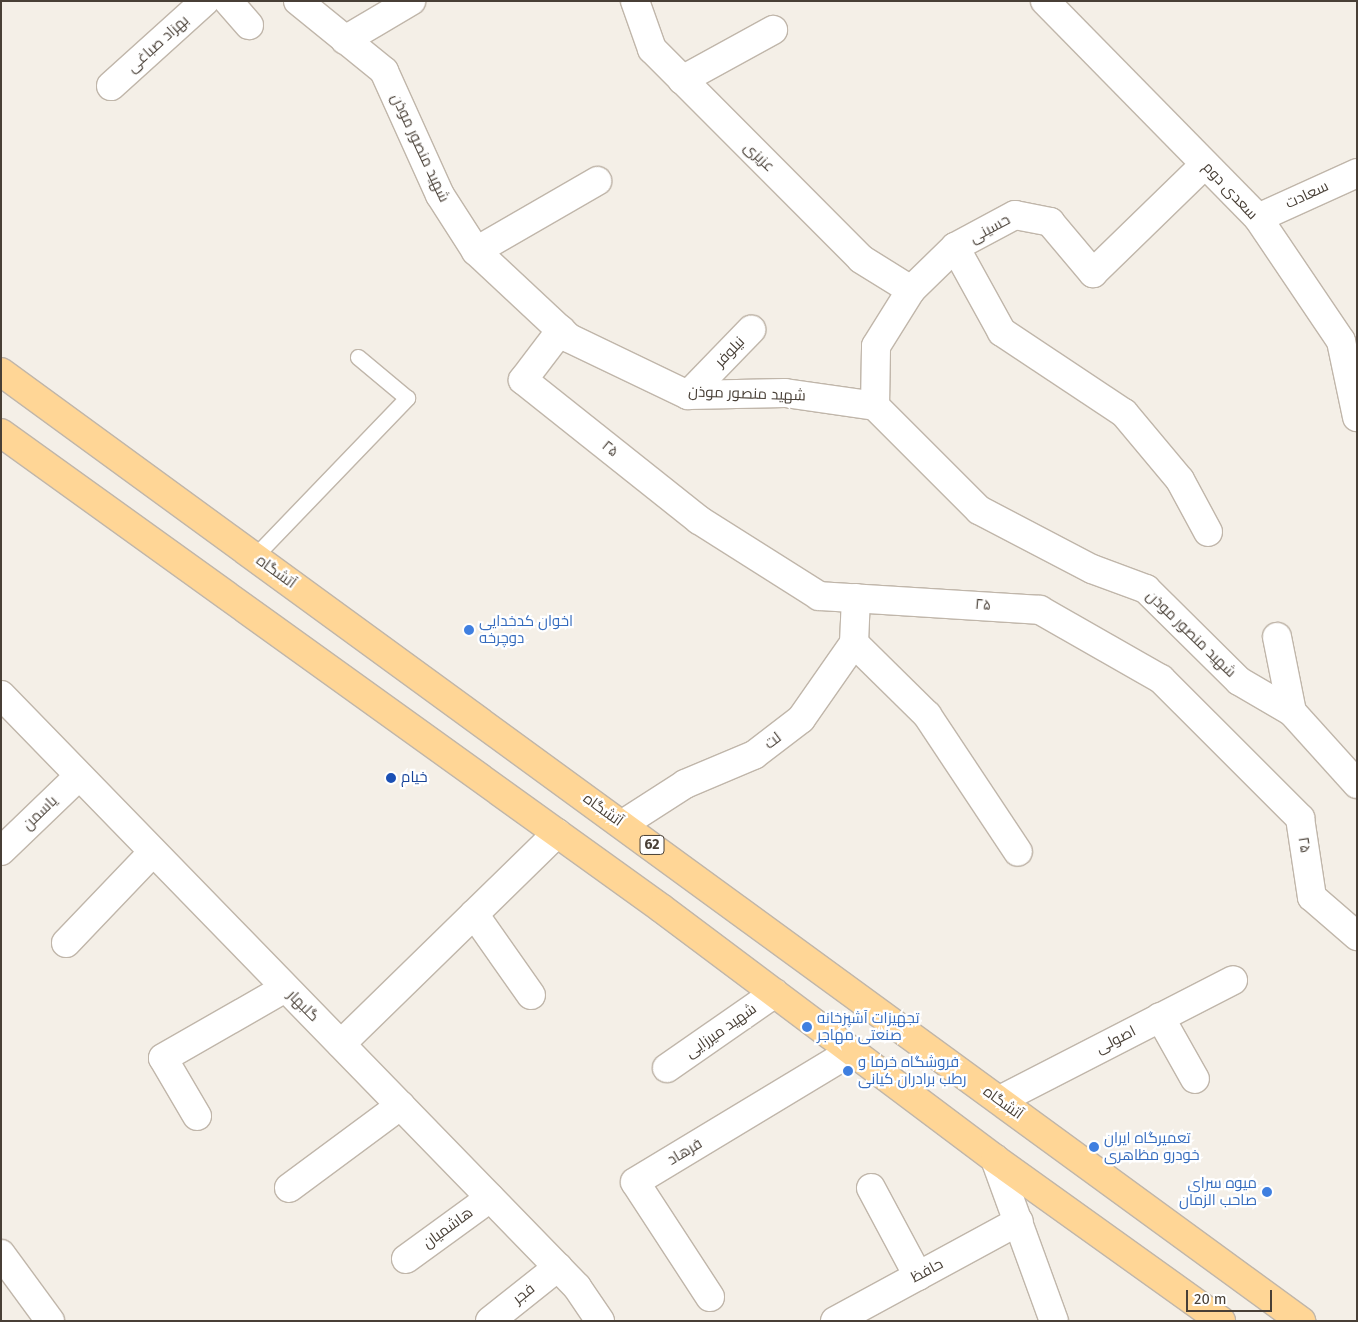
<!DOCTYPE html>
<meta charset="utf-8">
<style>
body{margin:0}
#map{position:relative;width:1358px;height:1322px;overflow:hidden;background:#f4efe7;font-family:"Fira Sans",Cairo,sans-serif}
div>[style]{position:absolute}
.roads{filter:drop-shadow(1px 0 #c0b6aa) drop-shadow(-1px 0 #c0b6aa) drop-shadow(0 1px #c0b6aa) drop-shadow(0 -1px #c0b6aa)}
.service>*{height:15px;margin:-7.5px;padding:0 7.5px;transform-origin:7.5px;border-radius:7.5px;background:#fff}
.minor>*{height:28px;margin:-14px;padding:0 14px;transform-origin:14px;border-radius:14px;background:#fff}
.tertiary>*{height:28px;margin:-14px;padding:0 14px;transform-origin:14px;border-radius:14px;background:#fff}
.primary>*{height:28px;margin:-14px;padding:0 14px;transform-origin:14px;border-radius:14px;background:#ffd696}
.dots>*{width:14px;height:14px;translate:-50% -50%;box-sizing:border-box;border:2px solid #fff;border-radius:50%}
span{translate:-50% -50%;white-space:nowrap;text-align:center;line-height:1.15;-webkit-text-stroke:4.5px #fff;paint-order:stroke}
.shield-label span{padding:1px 4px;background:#fff;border:1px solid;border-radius:4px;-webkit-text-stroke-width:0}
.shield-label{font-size:14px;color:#483f36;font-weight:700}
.street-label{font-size:15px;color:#483f36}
.shop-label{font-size:15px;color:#366cbe}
.left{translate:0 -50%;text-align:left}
.right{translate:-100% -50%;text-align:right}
.transit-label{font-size:15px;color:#164399}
.frame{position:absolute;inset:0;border:2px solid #483f36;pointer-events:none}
.scale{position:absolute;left:1186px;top:1290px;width:86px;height:22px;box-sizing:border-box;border:2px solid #483f36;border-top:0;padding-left:6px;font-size:15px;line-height:18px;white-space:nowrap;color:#483f36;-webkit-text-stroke:4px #fff;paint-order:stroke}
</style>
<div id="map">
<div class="roads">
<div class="service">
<i style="left:254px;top:557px;width:221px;rotate:-46.1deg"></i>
<i style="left:407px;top:398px;width:64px;rotate:-140.1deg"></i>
</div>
<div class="minor">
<i style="left:635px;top:1px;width:51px;rotate:70.5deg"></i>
<i style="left:652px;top:49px;width:296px;rotate:45.1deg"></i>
<i style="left:861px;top:259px;width:59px;rotate:31.8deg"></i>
<i style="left:1045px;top:1px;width:304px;rotate:45.5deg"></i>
<i style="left:1258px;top:218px;width:148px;rotate:56deg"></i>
<i style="left:1341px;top:341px;width:78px;rotate:78.1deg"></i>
<i style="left:345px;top:40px;width:77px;rotate:-30.6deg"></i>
<i style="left:682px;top:80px;width:104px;rotate:-28.8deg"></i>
<i style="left:111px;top:86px;width:127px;rotate:-42.1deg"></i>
<i style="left:1258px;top:218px;width:109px;rotate:-24.4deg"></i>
<i style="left:955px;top:247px;width:97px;rotate:61.1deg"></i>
<i style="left:1002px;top:332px;width:146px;rotate:33.6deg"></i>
<i style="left:1124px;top:413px;width:87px;rotate:50.1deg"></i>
<i style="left:1180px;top:480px;width:59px;rotate:61.7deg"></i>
<i style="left:476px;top:251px;width:140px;rotate:-30deg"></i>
<i style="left:523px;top:380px;width:63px;rotate:-52.8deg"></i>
<i style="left:688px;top:395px;width:91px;rotate:-45.9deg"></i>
<i style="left:875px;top:406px;width:60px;rotate:-89deg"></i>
<i style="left:876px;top:346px;width:66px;rotate:-58deg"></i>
<i style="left:911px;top:290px;width:62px;rotate:-44.3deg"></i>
<i style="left:955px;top:247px;width:68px;rotate:-28.1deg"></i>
<i style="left:1015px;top:215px;width:36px;rotate:11deg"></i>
<i style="left:1050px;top:222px;width:67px;rotate:49.9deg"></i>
<i style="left:1093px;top:273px;width:156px;rotate:-44.2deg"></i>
<i style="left:1277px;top:637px;width:76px;rotate:78.7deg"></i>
<i style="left:854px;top:643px;width:103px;rotate:44.6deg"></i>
<i style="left:927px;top:715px;width:164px;rotate:56.4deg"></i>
<i style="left:1px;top:695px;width:826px;rotate:45.78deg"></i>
<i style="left:577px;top:1287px;width:41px;rotate:55.9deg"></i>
<i style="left:623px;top:824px;width:74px;rotate:-32.8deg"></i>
<i style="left:685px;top:784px;width:75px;rotate:-22.8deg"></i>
<i style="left:754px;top:755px;width:59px;rotate:-37.5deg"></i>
<i style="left:801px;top:719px;width:93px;rotate:-55.1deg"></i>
<i style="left:854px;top:643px;width:45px;rotate:-87.5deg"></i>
<i style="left:1px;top:851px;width:108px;rotate:-43.9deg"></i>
<i style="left:474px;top:914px;width:99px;rotate:54.9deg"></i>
<i style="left:66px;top:943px;width:124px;rotate:-46.3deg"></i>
<i style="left:1160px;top:1017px;width:71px;rotate:60.6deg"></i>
<i style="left:341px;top:1044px;width:302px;rotate:-44.3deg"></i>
<i style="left:667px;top:1068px;width:131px;rotate:-34.8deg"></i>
<i style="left:1000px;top:1100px;width:262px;rotate:-27.2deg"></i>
<i style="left:197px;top:1116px;width:67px;rotate:-120.4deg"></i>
<i style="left:163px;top:1058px;width:141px;rotate:-29.8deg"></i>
<i style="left:995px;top:1159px;width:172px;rotate:70deg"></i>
<i style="left:289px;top:1188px;width:139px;rotate:-36.5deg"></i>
<i style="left:871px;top:1188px;width:100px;rotate:61.9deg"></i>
<i style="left:1px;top:1254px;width:83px;rotate:53.8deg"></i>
<i style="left:406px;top:1259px;width:104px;rotate:-36deg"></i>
<i style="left:710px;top:1297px;width:137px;rotate:-123.1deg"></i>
<i style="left:635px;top:1182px;width:253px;rotate:-31.1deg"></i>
<i style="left:490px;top:1321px;width:87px;rotate:-38.5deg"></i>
<i style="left:835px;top:1321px;width:209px;rotate:-28.5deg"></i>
</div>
<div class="tertiary">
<i style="left:228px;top:1px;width:32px;rotate:49deg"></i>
<i style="left:298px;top:1px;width:111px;rotate:39.1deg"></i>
<i style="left:384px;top:71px;width:136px;rotate:65.7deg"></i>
<i style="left:440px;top:195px;width:67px;rotate:57.3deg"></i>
<i style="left:476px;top:251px;width:127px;rotate:43.1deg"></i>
<i style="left:569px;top:338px;width:132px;rotate:25.6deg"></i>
<i style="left:688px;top:395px;width:97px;rotate:-1.2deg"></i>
<i style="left:785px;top:393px;width:91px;rotate:8.2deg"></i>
<i style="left:875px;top:406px;width:147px;rotate:45deg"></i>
<i style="left:979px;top:510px;width:127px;rotate:27.6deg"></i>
<i style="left:1092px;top:569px;width:58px;rotate:20.3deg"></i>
<i style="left:1146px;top:589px;width:131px;rotate:44.7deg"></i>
<i style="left:1239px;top:681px;width:61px;rotate:30.3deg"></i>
<i style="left:1292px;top:712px;width:97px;rotate:47.9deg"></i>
<i style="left:523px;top:380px;width:225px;rotate:38.5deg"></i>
<i style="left:699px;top:520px;width:142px;rotate:32.3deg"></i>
<i style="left:819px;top:596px;width:221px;rotate:3.6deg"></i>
<i style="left:1040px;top:610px;width:139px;rotate:29.7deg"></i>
<i style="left:1161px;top:679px;width:197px;rotate:45deg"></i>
<i style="left:1300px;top:818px;width:80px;rotate:81.4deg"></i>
<i style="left:1312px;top:897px;width:60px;rotate:40.9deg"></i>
</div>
<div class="primary">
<i style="left:1px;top:372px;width:1610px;rotate:36.13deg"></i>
<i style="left:1px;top:433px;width:813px;rotate:35.74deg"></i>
<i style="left:661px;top:908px;width:418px;rotate:36.9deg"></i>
<i style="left:995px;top:1159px;width:278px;rotate:35.6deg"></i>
</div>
</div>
<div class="dots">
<i style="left:469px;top:630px;background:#3f7fe0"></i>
<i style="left:391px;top:778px;background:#1a4fb4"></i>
<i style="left:807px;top:1027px;background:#3f7fe0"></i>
<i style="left:848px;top:1071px;background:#3f7fe0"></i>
<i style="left:1094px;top:1147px;background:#3f7fe0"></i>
<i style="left:1267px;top:1192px;background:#3f7fe0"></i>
</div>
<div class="shield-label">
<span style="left:652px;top:845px">62</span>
</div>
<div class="street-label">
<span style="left:158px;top:44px;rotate:-42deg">بهزاد صباغی</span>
<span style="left:420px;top:148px;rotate:65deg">شهید منصور موذن</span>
<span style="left:759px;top:157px;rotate:44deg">عزیزی</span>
<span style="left:1230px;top:191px;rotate:47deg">سعدی دوم</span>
<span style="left:1307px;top:195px;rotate:-25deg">سعادت</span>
<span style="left:990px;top:229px;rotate:-28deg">حسینی</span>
<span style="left:730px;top:352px;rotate:-46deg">نیلوفر</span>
<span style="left:747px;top:394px;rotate:2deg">شهید منصور موذن</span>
<span style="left:610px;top:449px;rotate:39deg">۲۵</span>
<span style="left:276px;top:572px;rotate:36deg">آتشگاه</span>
<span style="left:983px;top:605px;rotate:5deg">۲۵</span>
<span style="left:1191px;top:634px;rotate:44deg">شهید منصور موذن</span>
<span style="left:773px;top:741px;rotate:-37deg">لت</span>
<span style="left:603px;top:810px;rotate:36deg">آتشگاه</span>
<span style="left:40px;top:813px;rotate:-44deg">یاسمن</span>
<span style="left:1304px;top:845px;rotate:81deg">۲۵</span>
<span style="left:303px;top:1006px;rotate:45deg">گلبهار</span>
<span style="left:721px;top:1031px;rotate:-35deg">شهید میرزایی</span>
<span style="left:1116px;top:1040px;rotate:-27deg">اصولی</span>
<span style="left:1003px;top:1103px;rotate:36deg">آتشگاه</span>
<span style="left:685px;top:1152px;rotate:-31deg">فرهاد</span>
<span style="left:448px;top:1228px;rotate:-36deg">هاشمیان</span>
<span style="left:927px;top:1271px;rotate:-28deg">حافظ</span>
<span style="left:524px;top:1294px;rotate:-38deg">فجر</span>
</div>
<div class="shop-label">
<span class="left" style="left:479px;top:630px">اخوان کدخدایی<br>دوچرخه</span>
<span class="left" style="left:817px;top:1027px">تجهیزات آشپزخانه<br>صنعتی مهاجر</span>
<span class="left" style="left:858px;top:1071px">فروشگاه خرما و<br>رطب برادران کیانی</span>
<span class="left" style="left:1104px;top:1147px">تعمیرگاه ایران<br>خودرو مظاهری</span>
<span class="right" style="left:1257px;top:1192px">میوه سرای<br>صاحب الزمان</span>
</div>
<div class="transit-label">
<span class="left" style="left:401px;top:778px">خیام</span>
</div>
<div class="frame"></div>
<div class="scale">20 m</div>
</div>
